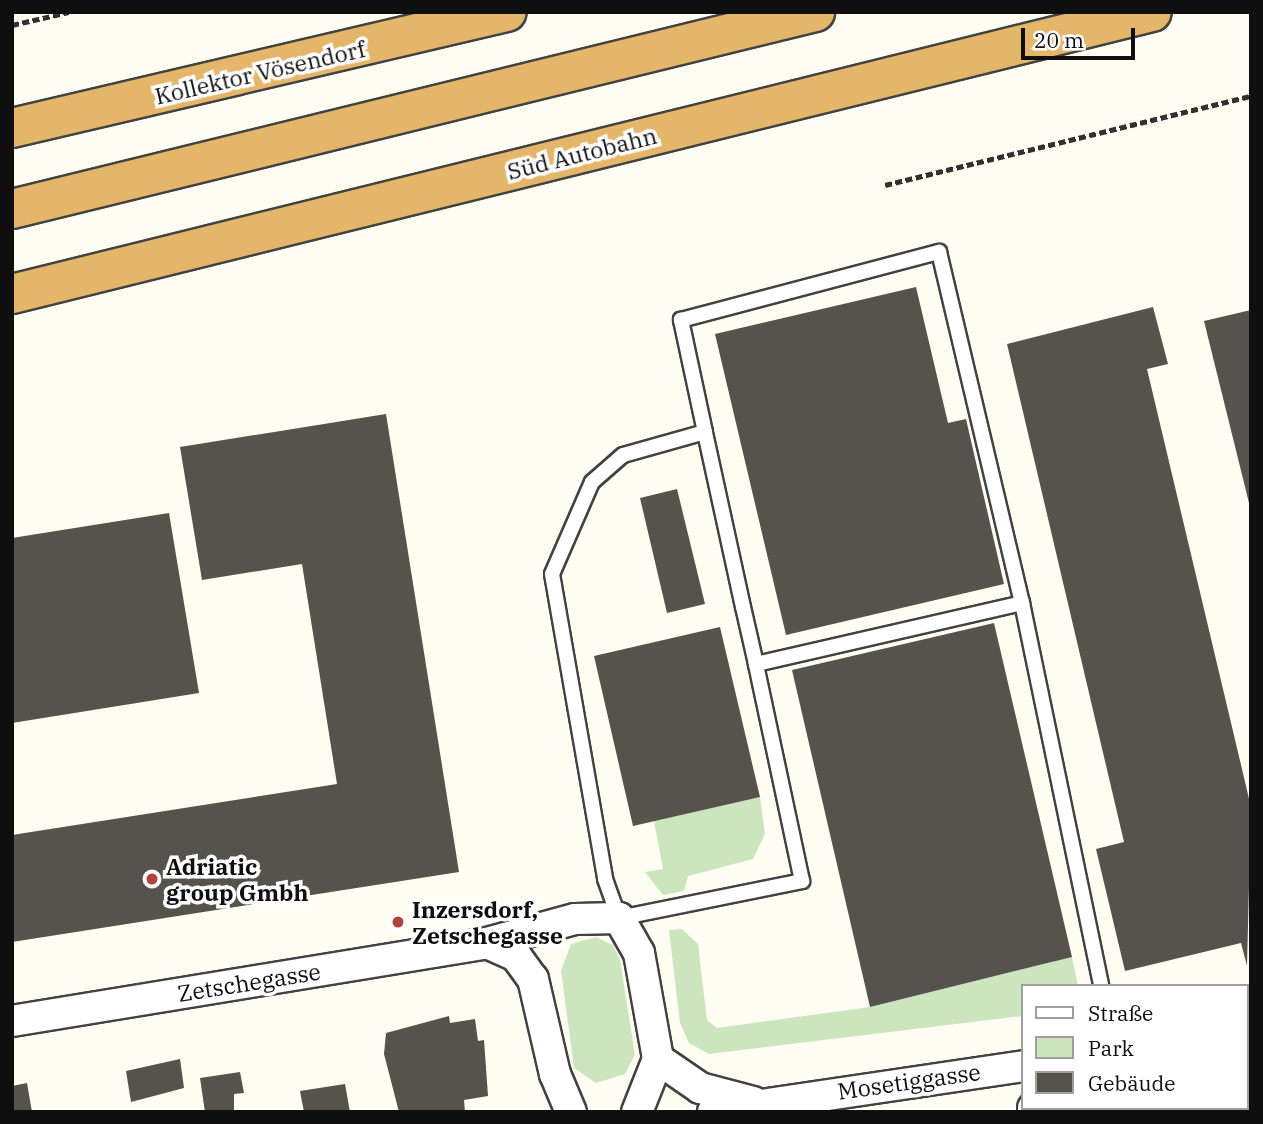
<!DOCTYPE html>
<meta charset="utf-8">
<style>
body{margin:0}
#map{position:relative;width:1263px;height:1124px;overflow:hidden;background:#fdfdf2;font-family:"IBM Plex Serif",serif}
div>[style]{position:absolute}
.green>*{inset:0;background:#cce5bf}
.building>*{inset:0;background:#56524c}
.path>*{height:4.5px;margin-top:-2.25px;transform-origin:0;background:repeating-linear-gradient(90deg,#313131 0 7px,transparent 0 10.5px)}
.roads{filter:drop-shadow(2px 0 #424242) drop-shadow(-2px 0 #424242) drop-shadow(0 2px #424242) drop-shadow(0 -2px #424242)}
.service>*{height:14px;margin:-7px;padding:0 7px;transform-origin:7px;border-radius:7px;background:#fff}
.minor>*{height:30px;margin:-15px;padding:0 15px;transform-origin:15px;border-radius:15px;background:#fff}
.motorway>*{height:38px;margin:-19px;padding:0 19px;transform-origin:19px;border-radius:19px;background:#e4b66a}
.dots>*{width:19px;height:19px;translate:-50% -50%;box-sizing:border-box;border:4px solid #fff;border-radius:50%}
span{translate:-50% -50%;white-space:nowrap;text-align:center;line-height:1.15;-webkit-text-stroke:7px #fff;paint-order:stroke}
.street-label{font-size:23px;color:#0f0f0f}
.poi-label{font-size:23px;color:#0f0f0f;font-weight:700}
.left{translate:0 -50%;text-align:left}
.frame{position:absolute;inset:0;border:14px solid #0f0f0f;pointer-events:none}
.legend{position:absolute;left:1021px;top:984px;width:228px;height:126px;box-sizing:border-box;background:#fff;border:2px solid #9f9f9f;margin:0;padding:9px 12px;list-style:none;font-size:21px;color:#0f0f0f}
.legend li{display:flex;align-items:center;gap:14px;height:35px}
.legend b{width:35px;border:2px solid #9f9f9f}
.scale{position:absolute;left:1021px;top:28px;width:114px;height:32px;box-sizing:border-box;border:4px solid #0f0f0f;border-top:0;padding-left:9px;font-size:21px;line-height:24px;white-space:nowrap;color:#0f0f0f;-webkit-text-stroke:5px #fff;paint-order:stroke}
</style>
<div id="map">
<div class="green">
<i style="clip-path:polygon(760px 797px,765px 834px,753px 859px,688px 876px,684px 891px,663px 895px,645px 872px,663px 869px,654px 821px)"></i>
<i style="clip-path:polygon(682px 929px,698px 944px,707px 1020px,717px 1028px,870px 1007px,1072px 957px,1078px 986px,1023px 986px,1023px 1016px,709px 1054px,689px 1043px,680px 1023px,669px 930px)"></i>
<i style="clip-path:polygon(596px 937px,613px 945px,620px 960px,635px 1055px,625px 1074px,596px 1083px,574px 1068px,561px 971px,571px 944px)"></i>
</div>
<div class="building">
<i style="clip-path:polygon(916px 287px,948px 423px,966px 419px,1004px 584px,786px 635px,715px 334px)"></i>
<i style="clip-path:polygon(1153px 307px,1168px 364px,1147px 369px,1251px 807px,1247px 966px,1241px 943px,1125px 971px,1096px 849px,1124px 842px,1007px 344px)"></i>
<i style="clip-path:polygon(1251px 310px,1251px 507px,1250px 507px,1204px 321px)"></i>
<i style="clip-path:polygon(386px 414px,459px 872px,12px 942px,12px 835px,337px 784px,302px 564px,202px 580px,180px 447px)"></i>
<i style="clip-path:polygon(677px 489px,705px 604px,667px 613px,640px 498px)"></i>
<i style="clip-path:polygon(169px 513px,199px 693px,12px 723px,12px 538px)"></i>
<i style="clip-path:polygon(994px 623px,1072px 957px,870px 1007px,792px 670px)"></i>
<i style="clip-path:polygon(720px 627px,760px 797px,633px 826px,594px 656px)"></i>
<i style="clip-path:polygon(449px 1016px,450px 1023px,475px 1019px,478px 1041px,484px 1040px,488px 1096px,464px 1100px,465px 1112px,399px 1112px,384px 1054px,386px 1033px)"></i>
<i style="clip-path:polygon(180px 1059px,184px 1088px,131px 1102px,126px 1071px)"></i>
<i style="clip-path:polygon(240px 1072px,244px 1093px,234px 1094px,234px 1112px,205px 1112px,200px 1078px)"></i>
<i style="clip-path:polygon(27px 1083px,32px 1112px,12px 1112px,12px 1086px)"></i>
<i style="clip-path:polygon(345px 1084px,350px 1112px,304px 1112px,300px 1091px)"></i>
</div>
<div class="path">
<i style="left:12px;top:25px;width:58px;rotate:-12.8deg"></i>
<i style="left:885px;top:185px;width:377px;rotate:-13.7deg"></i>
</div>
<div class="roads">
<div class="service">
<i style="left:705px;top:432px;width:85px;rotate:164.3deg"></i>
<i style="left:623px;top:455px;width:41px;rotate:138.9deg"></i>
<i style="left:592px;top:482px;width:100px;rotate:113.5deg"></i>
<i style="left:552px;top:574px;width:310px;rotate:80.1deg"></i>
<i style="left:605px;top:879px;width:41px;rotate:70.3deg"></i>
<i style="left:619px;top:918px;width:187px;rotate:-11.4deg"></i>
<i style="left:802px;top:881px;width:222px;rotate:-102deg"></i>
<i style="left:756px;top:664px;width:58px;rotate:-102.8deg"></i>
<i style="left:743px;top:607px;width:179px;rotate:-102.3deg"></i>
<i style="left:705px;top:432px;width:115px;rotate:-102.1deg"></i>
<i style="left:681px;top:320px;width:267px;rotate:-14.8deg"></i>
<i style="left:939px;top:252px;width:361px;rotate:76.7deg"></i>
<i style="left:1022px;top:603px;width:391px;rotate:78.3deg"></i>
<i style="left:756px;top:664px;width:273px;rotate:-12.9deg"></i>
</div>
<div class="minor">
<i style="left:487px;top:943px;width:32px;rotate:24deg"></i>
<i style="left:516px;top:956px;width:29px;rotate:54deg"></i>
<i style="left:533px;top:979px;width:98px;rotate:77deg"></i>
<i style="left:555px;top:1074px;width:41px;rotate:67.2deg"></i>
<i style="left:12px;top:1021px;width:481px;rotate:-9.3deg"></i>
<i style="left:487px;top:943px;width:91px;rotate:-15.3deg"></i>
<i style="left:575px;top:919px;width:44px;rotate:-1.3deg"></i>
<i style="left:619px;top:918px;width:40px;rotate:60.3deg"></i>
<i style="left:639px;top:953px;width:108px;rotate:79.8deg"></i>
<i style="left:658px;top:1059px;width:57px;rotate:111.6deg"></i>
<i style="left:1247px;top:1033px;width:4px;rotate:-14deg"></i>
<i style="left:658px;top:1059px;width:51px;rotate:34.6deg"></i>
<i style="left:700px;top:1088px;width:55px;rotate:14.8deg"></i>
<i style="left:1033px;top:1108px;width:4px;rotate:90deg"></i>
<i style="left:713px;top:1112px;width:313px;rotate:-8.4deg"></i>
</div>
<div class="motorway">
<i style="left:12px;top:128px;width:508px;rotate:-13.19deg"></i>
<i style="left:12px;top:209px;width:827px;rotate:-13.78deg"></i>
<i style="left:12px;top:294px;width:1174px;rotate:-13.89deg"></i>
</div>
</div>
<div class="dots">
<i style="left:152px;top:879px;background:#af4536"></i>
<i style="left:398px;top:922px;background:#af4536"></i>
</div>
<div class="street-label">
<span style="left:260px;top:72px;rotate:-13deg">Kollektor Vösendorf</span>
<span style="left:582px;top:153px;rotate:-14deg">Süd Autobahn</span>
<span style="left:249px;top:982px;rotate:-9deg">Zetschegasse</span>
<span style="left:909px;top:1081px;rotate:-8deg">Mosetiggasse</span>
</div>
<div class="poi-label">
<span class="left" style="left:166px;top:879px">Adriatic<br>group Gmbh</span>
<span class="left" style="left:412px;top:922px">Inzersdorf,<br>Zetschegasse</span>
</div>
<div class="frame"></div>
<ul class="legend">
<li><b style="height:9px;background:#fff"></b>Straße</li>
<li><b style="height:19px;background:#cce5bf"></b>Park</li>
<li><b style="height:19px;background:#56524c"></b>Gebäude</li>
</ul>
<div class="scale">20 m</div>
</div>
